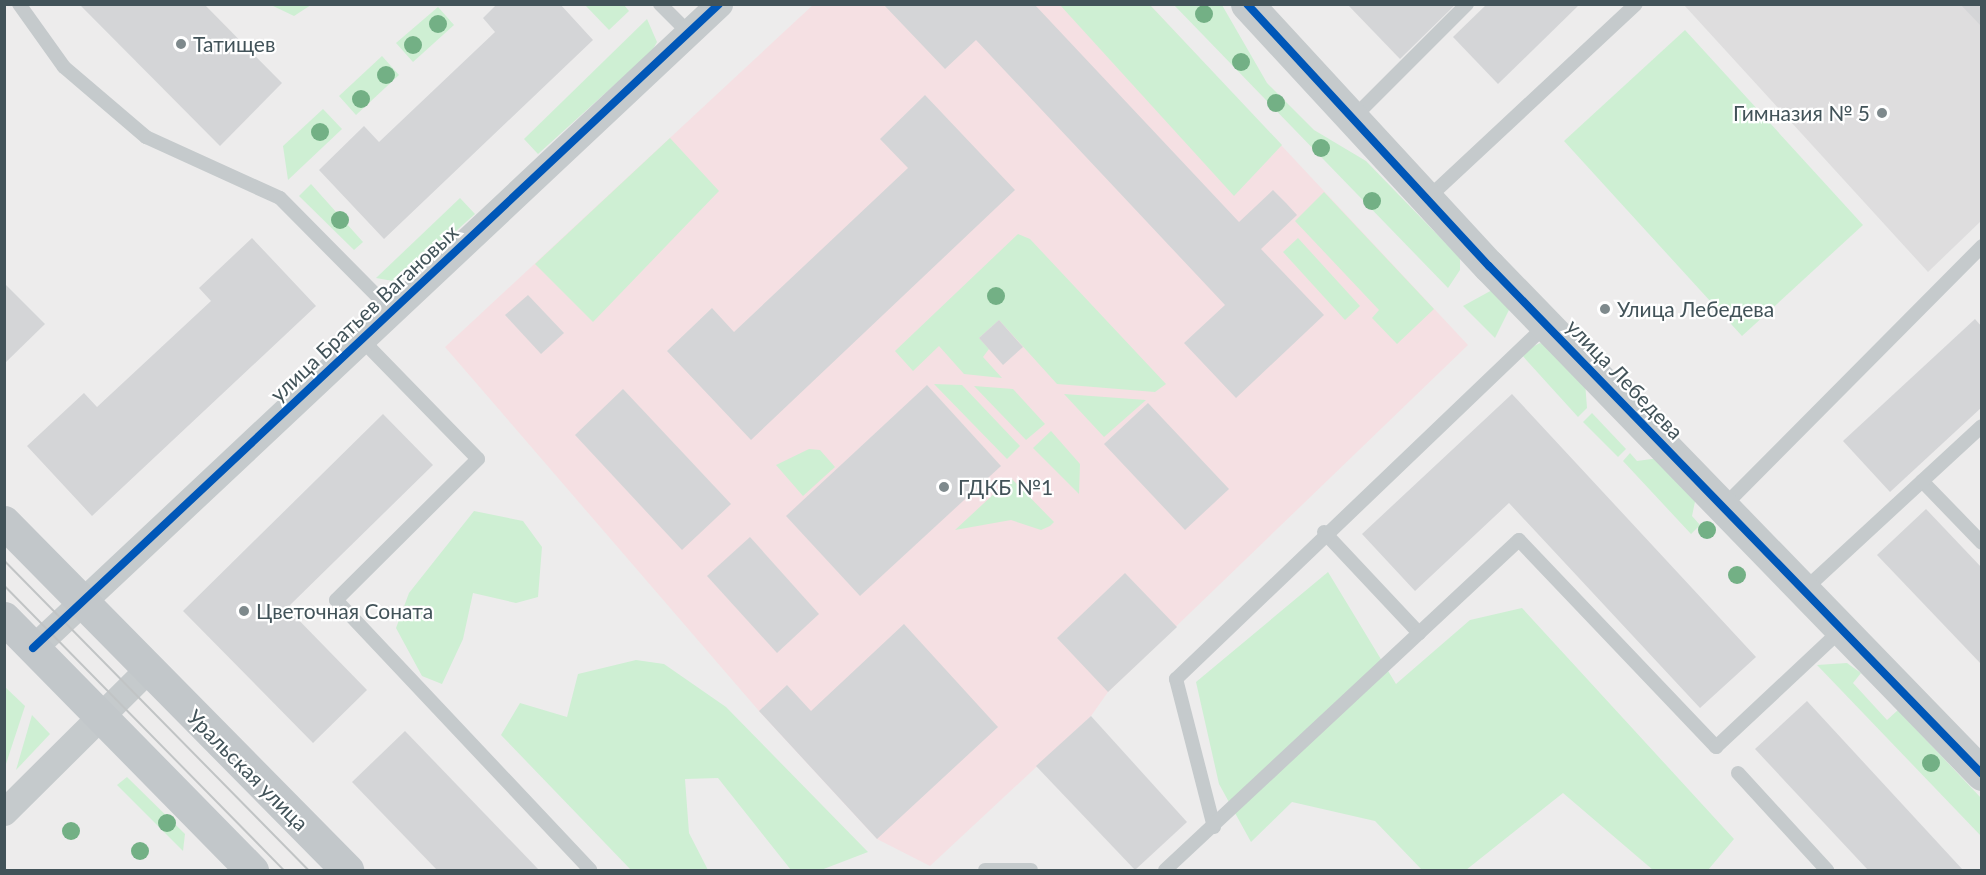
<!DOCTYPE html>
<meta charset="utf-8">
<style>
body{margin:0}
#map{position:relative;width:1986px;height:875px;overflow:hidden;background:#edecec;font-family:Lato,sans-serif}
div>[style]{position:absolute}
.education>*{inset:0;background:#deddde}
.medical>*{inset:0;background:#f5e0e3}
.green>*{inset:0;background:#ceefd3}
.building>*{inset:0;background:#d4d5d7}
.service>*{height:14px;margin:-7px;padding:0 7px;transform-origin:7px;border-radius:7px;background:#c5cacc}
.minor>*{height:27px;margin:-13.5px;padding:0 13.5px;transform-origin:13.5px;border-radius:13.5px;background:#c5cacc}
.tertiary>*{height:33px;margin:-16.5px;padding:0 16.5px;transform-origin:16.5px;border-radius:16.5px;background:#c5cacc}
.primary>*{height:33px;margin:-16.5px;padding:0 16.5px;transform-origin:16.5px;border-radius:16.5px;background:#c2c7ca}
.tram>*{height:1.5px;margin:-0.75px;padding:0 0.75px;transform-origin:0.75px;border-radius:0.75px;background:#c1c4c5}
.cycleway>*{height:8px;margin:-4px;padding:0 4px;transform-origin:4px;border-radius:4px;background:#0057b8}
.trees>*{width:18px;height:18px;margin:-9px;border-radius:50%;background:#73b085}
.dots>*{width:16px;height:16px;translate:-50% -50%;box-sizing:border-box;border:3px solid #fff;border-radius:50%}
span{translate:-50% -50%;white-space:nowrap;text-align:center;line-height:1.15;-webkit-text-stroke:4.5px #fff;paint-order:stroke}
.poi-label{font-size:21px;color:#425359}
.left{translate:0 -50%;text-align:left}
.right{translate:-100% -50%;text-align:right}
.street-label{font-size:21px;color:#425359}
.frame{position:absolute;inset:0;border:6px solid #425359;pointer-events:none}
</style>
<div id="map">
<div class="education">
<i style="clip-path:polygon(1684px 5px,1981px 5px,1981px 221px,1928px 272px)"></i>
</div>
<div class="medical">
<i style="clip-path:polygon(814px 4px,1150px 5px,1468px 345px,1108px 692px,1091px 716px,930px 866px,877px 839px,759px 711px,445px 347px)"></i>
</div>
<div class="green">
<i style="clip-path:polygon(271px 5px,311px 5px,294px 16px)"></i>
<i style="clip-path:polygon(585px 5px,624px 5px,629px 11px,609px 30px)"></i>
<i style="clip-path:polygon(1060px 5px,1150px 5px,1282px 145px,1234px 196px)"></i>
<i style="clip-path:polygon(1174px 5px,1222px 5px,1267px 83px,1314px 130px,1366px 161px,1460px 258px,1460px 270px,1448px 288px)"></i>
<i style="clip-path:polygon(438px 7px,454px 25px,413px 62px,396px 43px)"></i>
<i style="clip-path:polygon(647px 19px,657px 42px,652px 51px,538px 154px,524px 139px)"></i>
<i style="clip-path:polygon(1685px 30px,1863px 225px,1742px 336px,1564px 141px)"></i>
<i style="clip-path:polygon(382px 56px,399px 75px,356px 115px,339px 96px)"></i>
<i style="clip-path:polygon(323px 109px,342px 129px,288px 180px,283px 146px)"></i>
<i style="clip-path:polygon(670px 138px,719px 191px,593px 322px,535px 264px)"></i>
<i style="clip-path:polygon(311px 184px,363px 242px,354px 250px,299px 196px)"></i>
<i style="clip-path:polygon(1324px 192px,1434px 309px,1397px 344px,1372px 318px,1379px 310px,1295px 221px)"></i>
<i style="clip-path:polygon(460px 198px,475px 214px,399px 282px,376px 278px)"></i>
<i style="clip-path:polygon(1018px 234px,1030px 239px,1166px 384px,1155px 392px,1057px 384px,999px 320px,979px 338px,989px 349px,983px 357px,1002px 378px,964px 374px,939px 346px,913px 371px,895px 351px)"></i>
<i style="clip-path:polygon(1298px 238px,1360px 306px,1345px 320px,1283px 252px)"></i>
<i style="clip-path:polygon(1494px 289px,1511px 306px,1495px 338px,1463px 306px)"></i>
<i style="clip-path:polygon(1540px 343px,1551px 346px,1585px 382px,1587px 408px,1578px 417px,1520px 353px)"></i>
<i style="clip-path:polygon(934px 384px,962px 385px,1020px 446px,1007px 459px)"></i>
<i style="clip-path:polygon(974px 386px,1013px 389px,1045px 424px,1026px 440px)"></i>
<i style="clip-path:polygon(1064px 394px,1146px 400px,1104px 437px)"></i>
<i style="clip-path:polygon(1592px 413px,1626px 449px,1618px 457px,1583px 422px)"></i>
<i style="clip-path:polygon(1051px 431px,1080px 464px,1079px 494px,1033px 448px)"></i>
<i style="clip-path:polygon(809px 449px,820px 450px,835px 467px,803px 496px,776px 465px)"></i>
<i style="clip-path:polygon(1630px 453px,1637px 461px,1659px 458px,1696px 497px,1692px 516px,1700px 525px,1691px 534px,1623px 461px)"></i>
<i style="clip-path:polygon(1011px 478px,1054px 522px,1050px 526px,1041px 530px,1011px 520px,955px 530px)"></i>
<i style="clip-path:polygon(474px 511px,523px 521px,542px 547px,538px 597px,516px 603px,473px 593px,463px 639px,442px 684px,422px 676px,396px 628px,409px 593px)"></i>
<i style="clip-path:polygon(1328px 572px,1396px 684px,1470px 620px,1522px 608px,1734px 839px,1708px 870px,1653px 870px,1563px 793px,1466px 870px,1422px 870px,1375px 821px,1292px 802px,1251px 842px,1219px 784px,1196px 682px)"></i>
<i style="clip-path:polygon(636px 660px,664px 664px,726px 707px,868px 852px,821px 870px,791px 870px,718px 778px,685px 779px,689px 833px,708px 870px,631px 870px,501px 735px,520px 703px,567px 717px,578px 674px)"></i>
<i style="clip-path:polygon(1847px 663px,1861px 673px,1853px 683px,1887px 720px,1898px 710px,1981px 798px,1981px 836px,1817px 665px)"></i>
<i style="clip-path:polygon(4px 686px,25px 706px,5px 767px,4px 766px)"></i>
<i style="clip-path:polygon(32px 715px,50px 734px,16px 770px)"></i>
<i style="clip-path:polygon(127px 777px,185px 834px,183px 851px,117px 785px)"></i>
</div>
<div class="building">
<i style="clip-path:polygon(79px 4px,204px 4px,282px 83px,220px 146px)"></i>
<i style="clip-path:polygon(497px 4px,560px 4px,593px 40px,384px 239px,319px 170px,364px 126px,379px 142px,495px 32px,483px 18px)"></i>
<i style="clip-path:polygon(1347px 4px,1456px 4px,1400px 59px)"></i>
<i style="clip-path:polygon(1487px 4px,1580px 4px,1498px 84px,1453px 37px)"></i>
<i style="clip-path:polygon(1960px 4px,1982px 4px,1982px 27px)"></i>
<i style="clip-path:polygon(884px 5px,1035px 5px,1239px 222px,1273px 190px,1286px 203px,1297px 215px,1261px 249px,1324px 315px,1236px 398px,1184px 343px,1225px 305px,976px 40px,945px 69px)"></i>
<i style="clip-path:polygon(925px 95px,1015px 190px,751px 440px,667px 351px,712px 308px,734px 332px,908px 168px,880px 139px)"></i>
<i style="clip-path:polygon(252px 238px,316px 306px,92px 516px,27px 446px,84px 393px,97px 407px,211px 301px,199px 288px)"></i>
<i style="clip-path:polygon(4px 283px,45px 324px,4px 364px)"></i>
<i style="clip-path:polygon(528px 295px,564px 333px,541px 354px,505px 315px)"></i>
<i style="clip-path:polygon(1975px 319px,1982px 327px,1982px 407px,1890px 492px,1843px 441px)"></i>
<i style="clip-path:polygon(999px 320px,1023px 347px,1003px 365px,979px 338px)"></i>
<i style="clip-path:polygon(927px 385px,1001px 466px,860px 596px,786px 516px)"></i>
<i style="clip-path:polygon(623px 389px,731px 504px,682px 550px,575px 435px)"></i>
<i style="clip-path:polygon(1512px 394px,1756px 657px,1700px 708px,1509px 503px,1415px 591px,1362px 534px)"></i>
<i style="clip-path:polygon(1148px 403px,1229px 489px,1185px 530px,1104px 444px)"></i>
<i style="clip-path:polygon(383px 414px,433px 465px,287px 608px,367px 690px,313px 743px,183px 611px)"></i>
<i style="clip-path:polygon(1926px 509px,1982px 568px,1982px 665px,1877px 555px)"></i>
<i style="clip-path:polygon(750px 537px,819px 614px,777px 653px,707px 576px)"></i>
<i style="clip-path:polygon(1125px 573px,1177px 627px,1108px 692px,1057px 638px)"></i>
<i style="clip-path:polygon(904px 624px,998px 727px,877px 839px,759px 711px,787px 685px,811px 711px)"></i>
<i style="clip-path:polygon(1807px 701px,1963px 870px,1868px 870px,1755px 749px)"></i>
<i style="clip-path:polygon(1091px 716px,1187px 822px,1135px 870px,1036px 766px)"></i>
<i style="clip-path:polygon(405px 731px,539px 870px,437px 870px,352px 782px)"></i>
</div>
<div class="service">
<i style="left:19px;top:4px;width:77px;rotate:54.5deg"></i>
<i style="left:64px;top:67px;width:108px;rotate:40.5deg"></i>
<i style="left:146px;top:137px;width:147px;rotate:24.5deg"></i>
<i style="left:280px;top:198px;width:161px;rotate:45.3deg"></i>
<i style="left:660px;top:4px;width:41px;rotate:45deg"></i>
<i style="left:1352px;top:119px;width:163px;rotate:-45deg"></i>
<i style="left:1428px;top:198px;width:284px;rotate:-43deg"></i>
<i style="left:362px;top:340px;width:166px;rotate:45.7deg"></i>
<i style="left:478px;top:459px;width:200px;rotate:135.2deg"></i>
<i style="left:336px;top:600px;width:371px;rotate:46.7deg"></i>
<i style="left:1922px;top:481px;width:86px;rotate:45.9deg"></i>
<i style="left:1723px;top:507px;width:368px;rotate:-45.2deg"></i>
<i style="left:1324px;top:532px;width:139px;rotate:46.8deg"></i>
<i style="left:1803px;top:591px;width:243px;rotate:-42.7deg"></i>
<i style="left:1738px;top:773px;width:132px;rotate:47.5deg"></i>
<i style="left:1214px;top:827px;width:153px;rotate:-104.4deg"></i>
<i style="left:1176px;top:679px;width:512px;rotate:-43.73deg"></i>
<i style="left:985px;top:870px;width:46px"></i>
<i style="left:1165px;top:870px;width:484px;rotate:-43deg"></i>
<i style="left:1519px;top:540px;width:286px;rotate:46.4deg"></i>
<i style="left:1716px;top:747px;width:171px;rotate:-43.1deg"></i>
</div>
<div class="minor">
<i style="left:33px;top:648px;width:941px;rotate:-43.19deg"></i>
<i style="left:4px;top:812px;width:203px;rotate:-44.8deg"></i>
</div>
<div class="tertiary">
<i style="left:1247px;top:4px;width:357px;rotate:47.3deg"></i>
<i style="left:1489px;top:266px;width:708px;rotate:45.86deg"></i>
</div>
<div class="primary">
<i style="left:4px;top:522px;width:489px;rotate:45.4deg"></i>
<i style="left:4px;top:618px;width:354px;rotate:45.5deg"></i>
</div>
<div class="tram">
<i style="left:4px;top:560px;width:435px;rotate:45.5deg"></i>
<i style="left:4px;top:585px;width:400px;rotate:45.5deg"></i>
</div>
<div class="cycleway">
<i style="left:1247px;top:4px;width:357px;rotate:47.3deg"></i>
<i style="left:1489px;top:266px;width:708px;rotate:45.86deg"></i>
<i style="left:33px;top:648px;width:941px;rotate:-43.19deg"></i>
</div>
<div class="trees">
<i style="left:1204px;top:14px"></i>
<i style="left:438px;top:24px"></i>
<i style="left:413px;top:45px"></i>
<i style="left:1241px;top:62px"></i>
<i style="left:386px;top:75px"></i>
<i style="left:361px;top:99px"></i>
<i style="left:1276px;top:103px"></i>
<i style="left:320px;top:132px"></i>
<i style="left:1321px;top:148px"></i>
<i style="left:1372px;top:201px"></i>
<i style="left:340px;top:220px"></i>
<i style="left:996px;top:296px"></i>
<i style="left:1707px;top:530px"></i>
<i style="left:1737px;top:575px"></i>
<i style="left:1931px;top:763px"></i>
<i style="left:167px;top:823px"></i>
<i style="left:71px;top:831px"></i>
<i style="left:140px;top:851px"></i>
</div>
<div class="dots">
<i style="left:181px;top:44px;background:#7e898c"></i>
<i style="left:1882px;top:113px;background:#7e898c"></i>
<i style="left:1605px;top:309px;background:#7e898c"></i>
<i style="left:944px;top:487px;background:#7e898c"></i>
<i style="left:244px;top:611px;background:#7e898c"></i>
</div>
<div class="poi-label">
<span class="left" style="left:193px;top:44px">Татищев</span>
<span class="right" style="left:1870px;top:113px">Гимназия № 5</span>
<span class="left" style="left:1617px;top:309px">Улица Лебедева</span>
<span class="left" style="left:958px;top:487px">ГДКБ №1</span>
<span class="left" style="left:256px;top:611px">Цветочная Соната</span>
</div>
<div class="street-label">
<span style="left:364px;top:313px;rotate:-43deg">улица Братьев Вагановых</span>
<span style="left:1625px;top:379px;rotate:46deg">улица Лебедева</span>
<span style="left:248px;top:770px;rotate:45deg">Уральская улица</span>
</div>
<div class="frame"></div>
</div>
